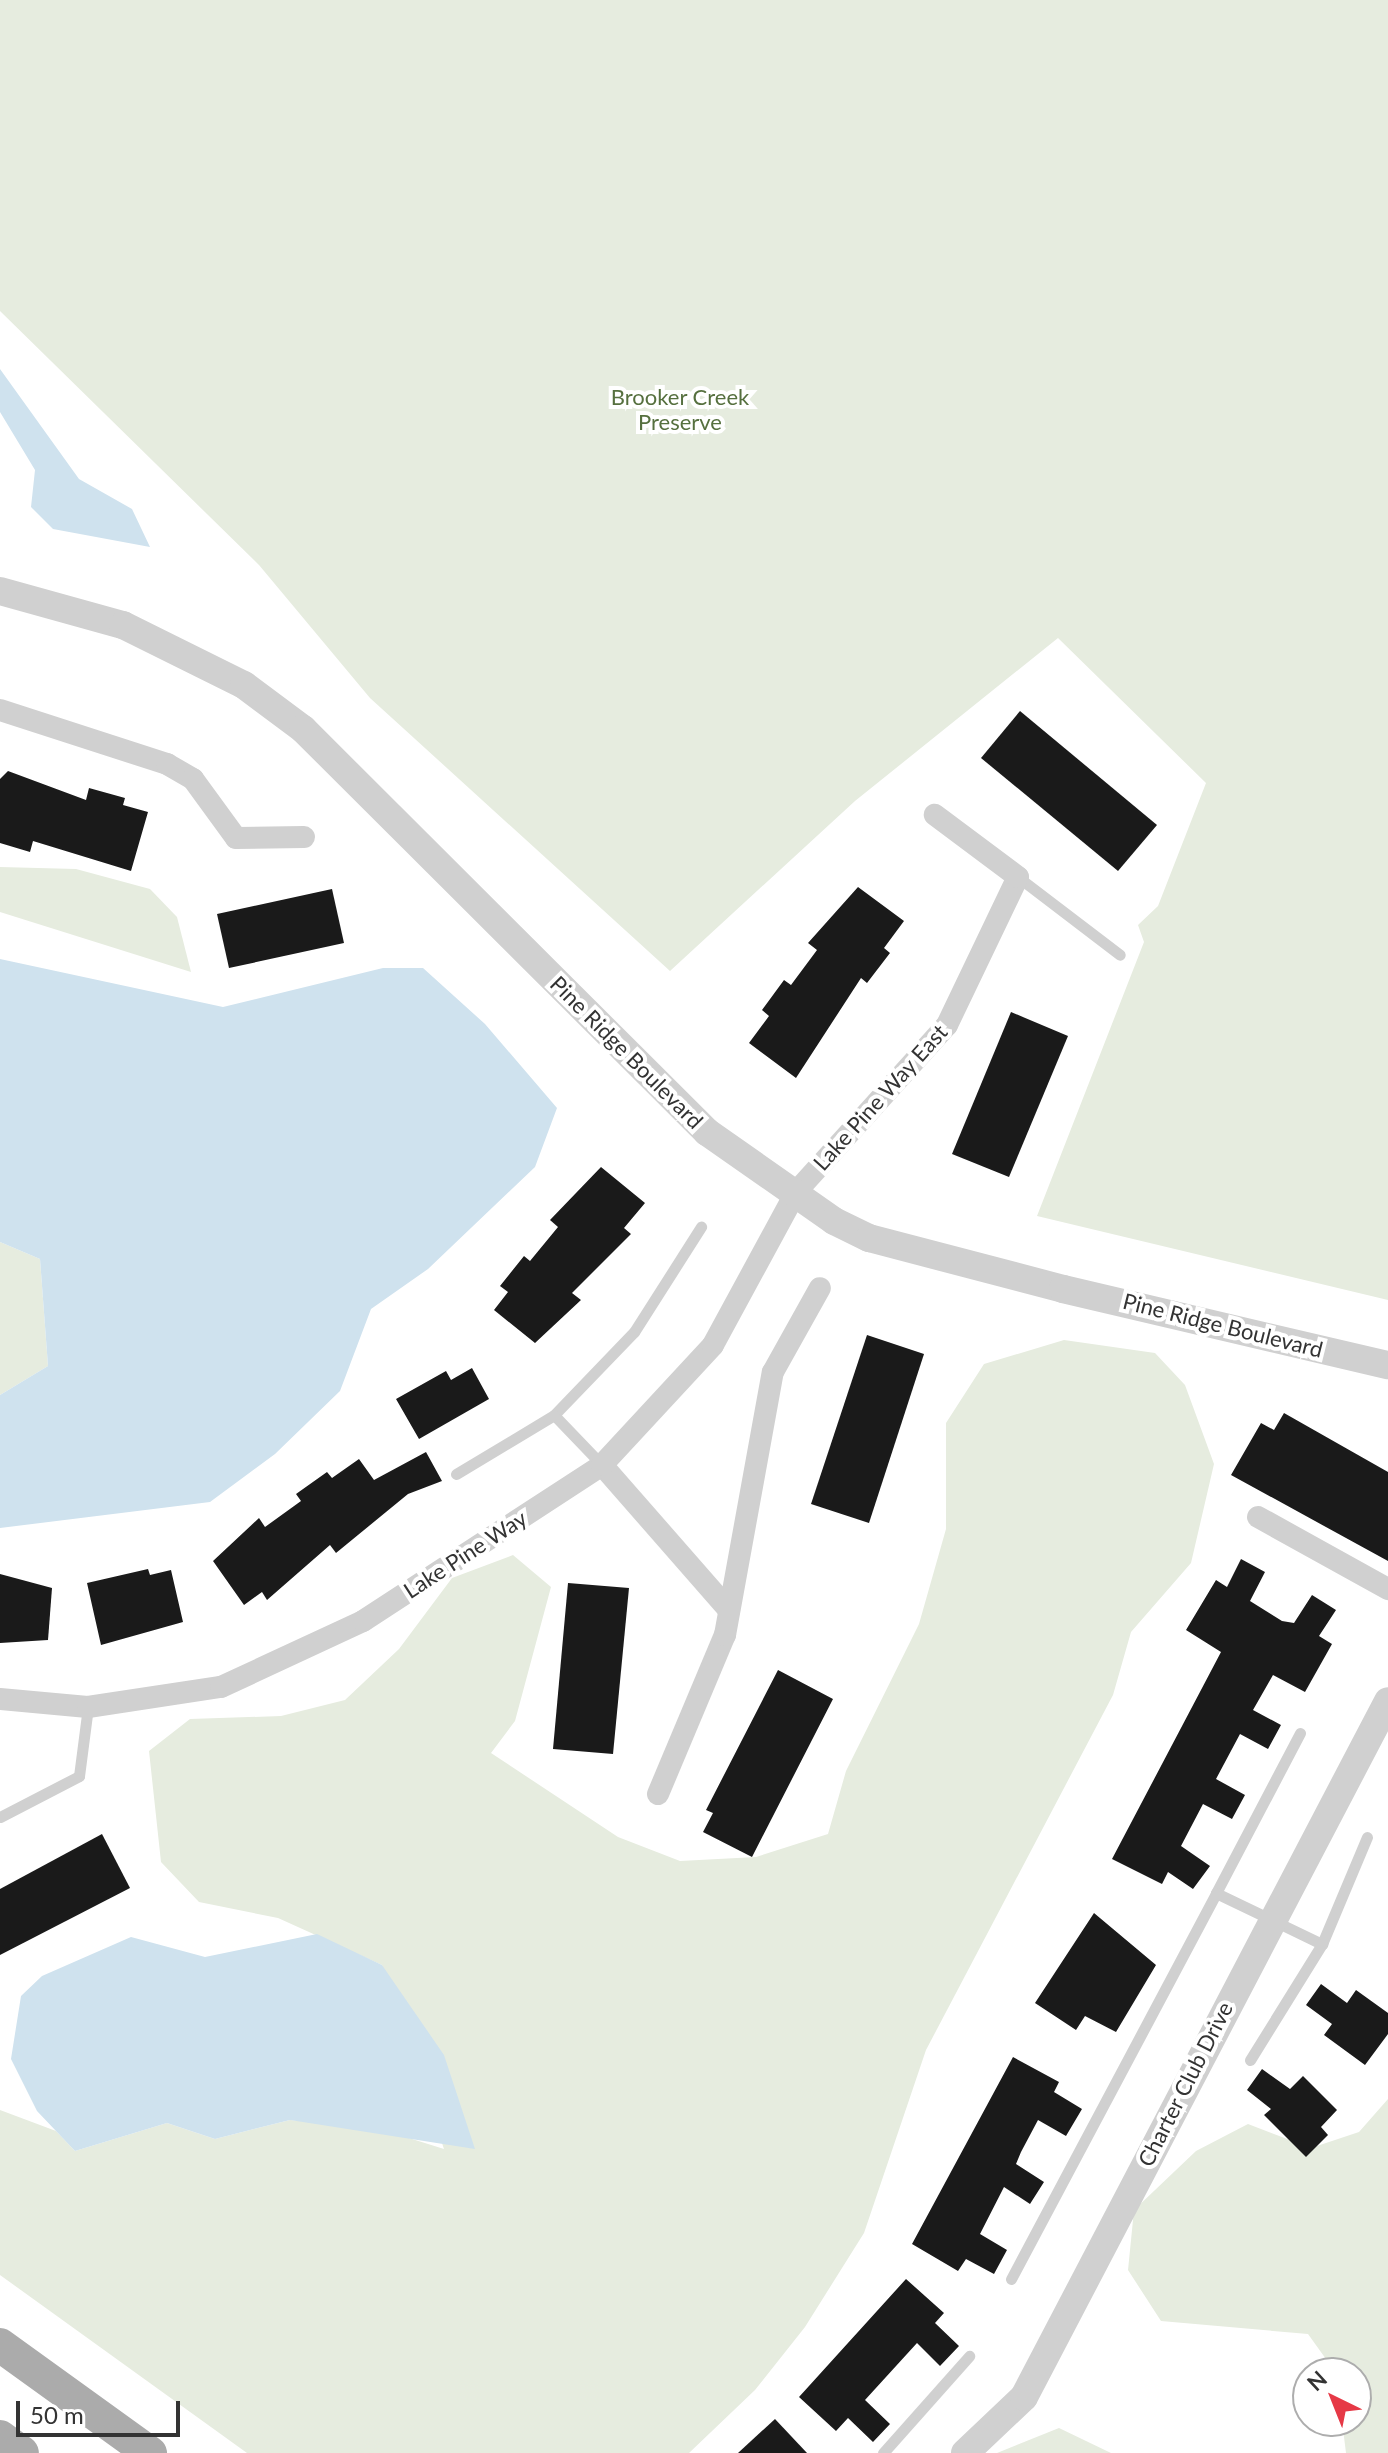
<!DOCTYPE html>
<style>
body{margin:0}
#map{position:relative;width:1388px;height:2453px;overflow:hidden;background:#fff;font-family:Lato,sans-serif}
div>[style]{position:absolute}
.green>*{inset:0;background:#e6ecdf}
.water>*{inset:0;background:#cfe2ee}
.building>*{inset:0;background:#1a1a1a}
.service>*{height:11px;margin:-5.5px;padding:0 5.5px;transform-origin:5.5px;border-radius:5.5px;background:#d0d0d0}
.minor>*{height:22px;margin:-11px;padding:0 11px;transform-origin:11px;border-radius:11px;background:#d0d0d0}
.tertiary>*{height:28px;margin:-14px;padding:0 14px;transform-origin:14px;border-radius:14px;background:#d0d0d0}
.primary>*{height:34px;margin:-17px;padding:0 17px;transform-origin:17px;border-radius:17px;background:#ababab}
span{translate:-50% -50%;white-space:nowrap;text-align:center;line-height:1.15;-webkit-text-stroke:8px #fff;paint-order:stroke}
.park-label{font-size:22px;color:#56703f}
.street-label{font-size:22px;color:#333}
.north{position:absolute;left:1292px;top:2357px;width:80px;height:80px;box-sizing:border-box;background:#fff;border:2px solid #adadad;border-radius:50%;rotate:317deg;font-size:22px;font-weight:700;line-height:32px;text-align:center;color:#333}
.north::after{content:'';display:block;margin:auto;width:28px;height:36px;background:#e63946;clip-path:polygon(50% 0,100% 100%,50% 72%,0 100%)}
.scale{position:absolute;left:16px;top:2401px;width:164px;height:36px;box-sizing:border-box;border:4px solid #333;border-top:0;padding-left:10px;font-size:24px;line-height:28px;white-space:nowrap;color:#333;-webkit-text-stroke:6px #fff;paint-order:stroke}
</style>
<div id="map">
<div class="green">
<i style="clip-path:polygon(0 0,1388px 0,1388px 1300px,1037px 1216px,1144px 942px,1138px 925px,1158px 906px,1206px 783px,1058px 638px,855px 801px,670px 971px,370px 698px,259px 565px,0 311px)"></i>
<i style="clip-path:polygon(0 867px,76px 869px,150px 889px,177px 917px,191px 972px,0 912px)"></i>
<i style="clip-path:polygon(0 1242px,40px 1259px,48px 1366px,0 1395px)"></i>
<i style="clip-path:polygon(1064px 1340px,1155px 1353px,1185px 1385px,1214px 1464px,1191px 1563px,1131px 1632px,1113px 1695px,926px 2050px,864px 2233px,805px 2327px,755px 2390px,689px 2453px,247px 2453px,0 2275px,0 2110px,56px 2131px,75px 2151px,167px 2123px,215px 2139px,290px 2120px,377px 2128px,444px 2149px,382px 1965px,278px 1918px,199px 1902px,161px 1862px,149px 1751px,190px 1719px,281px 1716px,345px 1700px,399px 1649px,452px 1578px,513px 1555px,551px 1587px,515px 1721px,491px 1753px,618px 1837px,680px 1861px,756px 1857px,828px 1834px,846px 1771px,919px 1624px,946px 1529px,946px 1423px,984px 1364px)"></i>
<i style="clip-path:polygon(1388px 2099px,1388px 2453px,1346px 2453px,1342px 2421px,1356px 2421px,1356px 2373px,1336px 2373px,1308px 2334px,1161px 2321px,1128px 2270px,1134px 2210px,1196px 2151px,1248px 2124px,1311px 2148px,1359px 2132px)"></i>
<i style="clip-path:polygon(1059px 2428px,1111px 2453px,997px 2453px)"></i>
</div>
<div class="water">
<i style="clip-path:polygon(0 369px,79px 479px,132px 509px,150px 547px,53px 529px,31px 507px,35px 470px,0 412px)"></i>
<i style="clip-path:polygon(0 959px,223px 1007px,383px 968px,423px 968px,485px 1024px,557px 1108px,535px 1167px,428px 1269px,371px 1309px,340px 1391px,275px 1454px,210px 1502px,0 1528px,0 1395px,48px 1366px,40px 1259px,0 1242px)"></i>
<i style="clip-path:polygon(317px 1934px,382px 1965px,444px 2055px,475px 2149px,290px 2120px,215px 2139px,167px 2123px,75px 2151px,37px 2111px,11px 2059px,21px 1996px,42px 1976px,131px 1937px,205px 1957px)"></i>
</div>
<div class="building">
<i style="clip-path:polygon(1020px 711px,1157px 825px,1118px 871px,981px 758px)"></i>
<i style="clip-path:polygon(8px 771px,86px 800px,89px 788px,125px 798px,123px 805px,148px 812px,131px 871px,33px 841px,30px 852px,0 843px,0 779px)"></i>
<i style="clip-path:polygon(858px 887px,904px 921px,884px 948px,890px 953px,867px 983px,861px 978px,796px 1078px,749px 1043px,769px 1016px,762px 1010px,784px 980px,791px 985px,817px 950px,808px 943px)"></i>
<i style="clip-path:polygon(332px 889px,344px 943px,229px 968px,217px 914px)"></i>
<i style="clip-path:polygon(1011px 1012px,1068px 1036px,1009px 1177px,952px 1154px)"></i>
<i style="clip-path:polygon(601px 1167px,645px 1203px,624px 1228px,631px 1234px,572px 1293px,581px 1300px,535px 1343px,494px 1310px,508px 1292px,500px 1286px,524px 1256px,530px 1261px,558px 1227px,550px 1220px)"></i>
<i style="clip-path:polygon(867px 1335px,924px 1354px,869px 1523px,811px 1504px)"></i>
<i style="clip-path:polygon(472px 1368px,489px 1399px,419px 1439px,396px 1399px,446px 1371px,451px 1380px)"></i>
<i style="clip-path:polygon(1284px 1413px,1388px 1472px,1388px 1561px,1231px 1475px,1261px 1423px,1274px 1430px)"></i>
<i style="clip-path:polygon(426px 1452px,442px 1481px,408px 1494px,336px 1553px,330px 1545px,267px 1600px,262px 1592px,244px 1605px,213px 1561px,259px 1518px,265px 1527px,301px 1501px,296px 1494px,327px 1472px,332px 1478px,359px 1459px,374px 1480px)"></i>
<i style="clip-path:polygon(1241px 1559px,1265px 1572px,1250px 1601px,1282px 1621px,1294px 1623px,1312px 1595px,1336px 1610px,1319px 1636px,1332px 1644px,1305px 1692px,1273px 1675px,1253px 1710px,1281px 1725px,1268px 1749px,1240px 1734px,1216px 1779px,1245px 1795px,1232px 1819px,1203px 1804px,1181px 1846px,1210px 1866px,1193px 1889px,1168px 1872px,1162px 1884px,1112px 1859px,1221px 1652px,1186px 1630px,1216px 1580px,1227px 1587px)"></i>
<i style="clip-path:polygon(148px 1569px,150px 1575px,171px 1570px,183px 1622px,101px 1645px,87px 1583px)"></i>
<i style="clip-path:polygon(0 1574px,52px 1588px,48px 1640px,0 1643px)"></i>
<i style="clip-path:polygon(568px 1583px,629px 1588px,613px 1754px,553px 1749px)"></i>
<i style="clip-path:polygon(778px 1670px,833px 1699px,752px 1857px,703px 1832px,713px 1813px,706px 1810px)"></i>
<i style="clip-path:polygon(102px 1834px,130px 1888px,0 1955px,0 1889px)"></i>
<i style="clip-path:polygon(1094px 1913px,1156px 1965px,1116px 2032px,1085px 2016px,1076px 2030px,1035px 2003px)"></i>
<i style="clip-path:polygon(1321px 1984px,1347px 2003px,1356px 1990px,1388px 2013px,1388px 2034px,1365px 2065px,1324px 2035px,1332px 2024px,1306px 2005px)"></i>
<i style="clip-path:polygon(1013px 2057px,1059px 2082px,1054px 2092px,1082px 2109px,1066px 2136px,1038px 2120px,1021px 2152px,1016px 2164px,1044px 2182px,1030px 2204px,1004px 2187px,980px 2234px,1007px 2250px,994px 2274px,966px 2259px,958px 2271px,912px 2244px)"></i>
<i style="clip-path:polygon(1262px 2069px,1290px 2089px,1303px 2076px,1337px 2110px,1321px 2127px,1328px 2135px,1306px 2157px,1264px 2115px,1271px 2109px,1247px 2090px)"></i>
<i style="clip-path:polygon(906px 2279px,944px 2313px,935px 2323px,959px 2346px,940px 2366px,917px 2343px,865px 2400px,890px 2424px,873px 2442px,848px 2418px,836px 2431px,799px 2397px)"></i>
<i style="clip-path:polygon(775px 2419px,807px 2453px,738px 2453px)"></i>
</div>
<div class="service">
<i style="left:1018px;top:877px;width:128px;rotate:37.4deg"></i>
<i style="left:602px;top:1465px;width:69px;rotate:-133.8deg"></i>
<i style="left:554px;top:1415px;width:115px;rotate:-46.1deg"></i>
<i style="left:634px;top:1332px;width:125px;rotate:-57.5deg"></i>
<i style="left:456px;top:1474px;width:114px;rotate:-31deg"></i>
<i style="left:1300px;top:1733px;width:181px;rotate:117.7deg"></i>
<i style="left:1216px;top:1893px;width:118px;rotate:25.7deg"></i>
<i style="left:1322px;top:1944px;width:116px;rotate:-67.2deg"></i>
<i style="left:0;top:1817px;width:89px;rotate:-27.4deg"></i>
<i style="left:79px;top:1776px;width:70px;rotate:-82.6deg"></i>
<i style="left:1250px;top:2060px;width:137px;rotate:-58.2deg"></i>
<i style="left:1011px;top:2279px;width:437px;rotate:-62deg"></i>
<i style="left:883px;top:2453px;width:130px;rotate:-48.4deg"></i>
</div>
<div class="minor">
<i style="left:0;top:710px;width:176px;rotate:17.9deg"></i>
<i style="left:167px;top:764px;width:30px;rotate:30deg"></i>
<i style="left:193px;top:779px;width:73px;rotate:53.9deg"></i>
<i style="left:236px;top:838px;width:68px;rotate:-0.8deg"></i>
<i style="left:602px;top:1465px;width:193px;rotate:48.8deg"></i>
<i style="left:1258px;top:1517px;width:149px;rotate:29deg"></i>
<i style="left:0;top:1699px;width:88px;rotate:5.2deg"></i>
<i style="left:88px;top:1707px;width:134px;rotate:-8.6deg"></i>
<i style="left:221px;top:1687px;width:157px;rotate:-24.9deg"></i>
<i style="left:363px;top:1621px;width:285px;rotate:-33.1deg"></i>
<i style="left:602px;top:1465px;width:163px;rotate:-47.2deg"></i>
<i style="left:713px;top:1345px;width:174px;rotate:-61.5deg"></i>
<i style="left:796px;top:1192px;width:225px;rotate:-47.9deg"></i>
<i style="left:947px;top:1025px;width:164px;rotate:-64.4deg"></i>
<i style="left:1018px;top:877px;width:104px;rotate:-143.2deg"></i>
<i style="left:658px;top:1794px;width:173px;rotate:-67.2deg"></i>
<i style="left:725px;top:1635px;width:267px;rotate:-79.7deg"></i>
<i style="left:773px;top:1372px;width:96px;rotate:-60.8deg"></i>
</div>
<div class="tertiary">
<i style="left:0;top:591px;width:128px;rotate:15.5deg"></i>
<i style="left:123px;top:625px;width:135px;rotate:26.4deg"></i>
<i style="left:244px;top:685px;width:74px;rotate:36.7deg"></i>
<i style="left:303px;top:729px;width:571px;rotate:44.93deg"></i>
<i style="left:707px;top:1132px;width:155px;rotate:35deg"></i>
<i style="left:834px;top:1221px;width:39px;rotate:26deg"></i>
<i style="left:869px;top:1238px;width:201px;rotate:14.7deg"></i>
<i style="left:1063px;top:1289px;width:334px;rotate:13.2deg"></i>
<i style="left:965px;top:2453px;width:81px;rotate:-43.5deg"></i>
<i style="left:1024px;top:2397px;width:785px;rotate:-62.39deg"></i>
</div>
<div class="primary">
<i style="left:0;top:2345px;width:185px;rotate:35.8deg"></i>
<i style="left:0;top:2437px;width:27px;rotate:36deg"></i>
</div>
<div class="park-label">
<span style="left:680px;top:409px">Brooker Creek<br>Preserve</span>
</div>
<div class="street-label">
<span style="left:627px;top:1052px;rotate:45deg">Pine Ridge Boulevard</span>
<span style="left:880px;top:1097px;rotate:-48deg">Lake Pine Way East</span>
<span style="left:1223px;top:1325px;rotate:14deg">Pine Ridge Boulevard</span>
<span style="left:465px;top:1554px;rotate:-33deg">Lake Pine Way</span>
<span style="left:1185px;top:2084px;rotate:-63deg">Charter Club Drive</span>
</div>
<div class="north">N</div>
<div class="scale">50 m</div>
</div>
